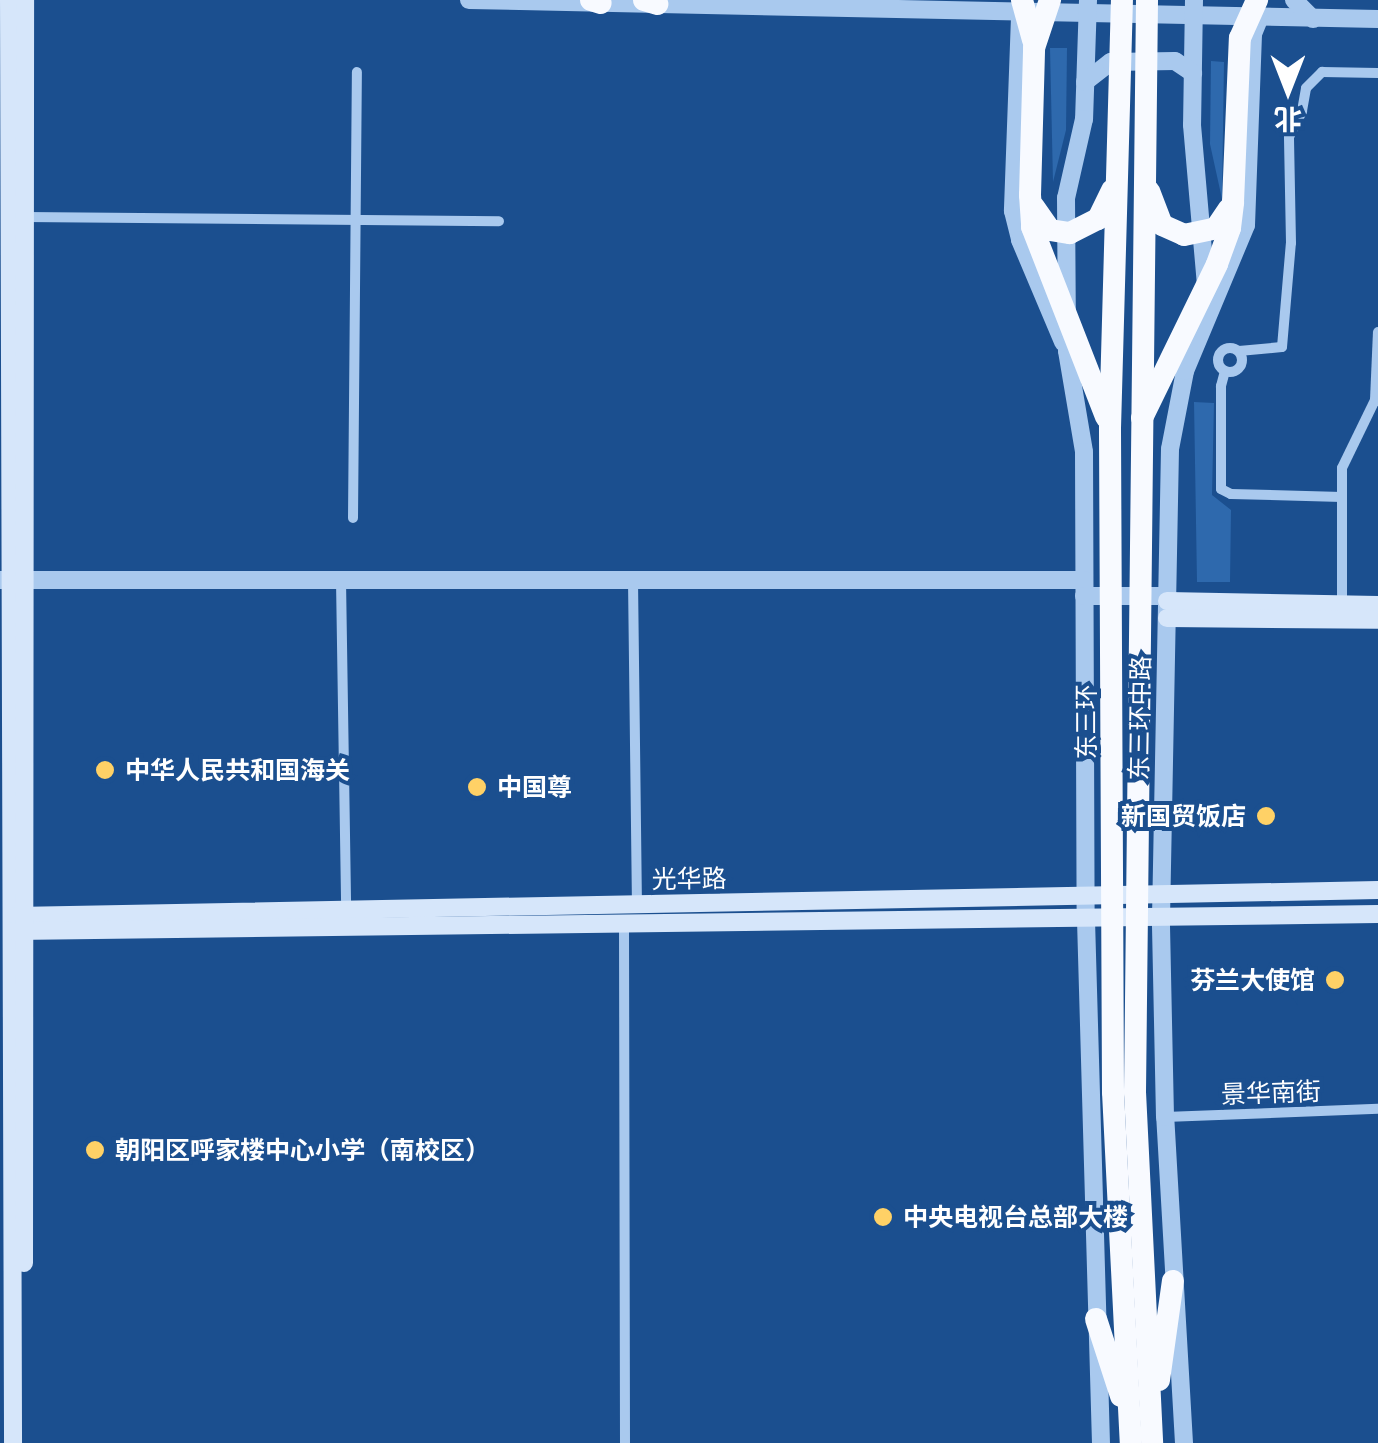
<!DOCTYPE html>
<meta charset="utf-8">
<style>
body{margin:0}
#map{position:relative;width:1378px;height:1443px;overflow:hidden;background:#1b4f8f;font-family:Manrope,"Noto Sans SC",sans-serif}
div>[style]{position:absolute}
.green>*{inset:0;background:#2e69ad}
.minor>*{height:10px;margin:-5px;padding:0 5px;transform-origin:5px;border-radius:5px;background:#a9c9ee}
.minor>.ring{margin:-5px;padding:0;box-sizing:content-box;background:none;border:10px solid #a9c9ee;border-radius:50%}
.tertiary>*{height:18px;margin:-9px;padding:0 9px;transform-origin:9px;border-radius:9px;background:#a9c9ee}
.secondary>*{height:18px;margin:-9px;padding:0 9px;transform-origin:9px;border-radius:9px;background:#d6e6fa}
.trunk>*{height:22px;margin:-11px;padding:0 11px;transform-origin:11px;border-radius:11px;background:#f8faff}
.trunk-bridge>*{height:22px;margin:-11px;padding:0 11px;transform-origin:11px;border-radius:11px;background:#f8faff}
.dots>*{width:28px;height:28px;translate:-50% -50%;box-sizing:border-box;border:5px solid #1b4f8f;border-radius:50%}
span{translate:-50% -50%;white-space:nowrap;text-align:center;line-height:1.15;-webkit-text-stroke:8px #1b4f8f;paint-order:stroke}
.street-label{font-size:25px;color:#fff}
.poi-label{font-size:25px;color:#fff;font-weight:700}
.left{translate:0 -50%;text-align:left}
.right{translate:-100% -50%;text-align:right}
.north{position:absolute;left:1238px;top:40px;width:100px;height:100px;-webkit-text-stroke:8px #1b4f8f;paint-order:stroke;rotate:180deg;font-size:28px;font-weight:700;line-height:40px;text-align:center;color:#fff}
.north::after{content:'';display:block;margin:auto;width:35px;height:45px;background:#fff;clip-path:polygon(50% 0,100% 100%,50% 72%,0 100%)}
</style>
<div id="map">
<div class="green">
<i style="clip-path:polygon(1050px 48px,1067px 48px,1066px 130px,1053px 182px)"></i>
<i style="clip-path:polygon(1211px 61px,1224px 62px,1222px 199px,1210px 144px)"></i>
<i style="clip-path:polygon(1194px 402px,1214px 403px,1212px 495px,1231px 510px,1230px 582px,1197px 582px)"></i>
</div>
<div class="minor">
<i style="left:25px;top:217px;width:474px;rotate:0.5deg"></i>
<i class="ring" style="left:1218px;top:348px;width:14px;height:14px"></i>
<i style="left:1239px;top:351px;width:43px;rotate:-5.3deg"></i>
<i style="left:1282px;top:347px;width:104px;rotate:-85.1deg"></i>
<i style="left:1291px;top:243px;width:106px;rotate:-91.1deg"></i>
<i style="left:1289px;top:137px;width:29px;rotate:-63deg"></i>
<i style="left:1302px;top:111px;width:23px;rotate:-80deg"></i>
<i style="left:1306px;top:88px;width:23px;rotate:-45deg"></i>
<i style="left:1322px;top:72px;width:56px;rotate:1deg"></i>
<i style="left:1225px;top:371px;width:16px;rotate:105deg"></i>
<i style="left:1221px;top:386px;width:103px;rotate:90deg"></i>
<i style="left:1221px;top:489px;width:11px;rotate:27deg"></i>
<i style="left:1231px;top:494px;width:111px;rotate:1.5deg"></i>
<i style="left:353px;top:518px;width:446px;rotate:-89.5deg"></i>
<i style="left:341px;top:580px;width:330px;rotate:89.1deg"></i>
<i style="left:633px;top:580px;width:325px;rotate:89.3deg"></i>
<i style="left:1342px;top:604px;width:136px;rotate:-90deg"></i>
<i style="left:1342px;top:468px;width:76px;rotate:-64.1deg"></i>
<i style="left:1375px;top:400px;width:68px;rotate:-87.5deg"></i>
<i style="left:624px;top:924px;width:519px;rotate:89.89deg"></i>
<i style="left:1165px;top:1117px;width:213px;rotate:-2.2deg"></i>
</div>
<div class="tertiary">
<i style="left:469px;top:0;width:909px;rotate:1.2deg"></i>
<i style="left:1088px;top:0;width:119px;rotate:91.9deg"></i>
<i style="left:1084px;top:119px;width:81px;rotate:102.8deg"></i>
<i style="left:1066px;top:198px;width:153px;rotate:89.6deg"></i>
<i style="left:1067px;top:351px;width:102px;rotate:80.4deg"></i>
<i style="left:1084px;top:452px;width:468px;rotate:89.8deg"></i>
<i style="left:1086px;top:920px;width:523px;rotate:88.36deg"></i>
<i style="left:1194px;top:0;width:125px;rotate:90.9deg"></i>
<i style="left:1192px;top:125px;width:161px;rotate:85deg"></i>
<i style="left:1294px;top:0;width:27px;rotate:45deg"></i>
<i style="left:1020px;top:17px;width:194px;rotate:92.1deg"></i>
<i style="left:1013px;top:211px;width:30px;rotate:76deg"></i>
<i style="left:1020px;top:240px;width:111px;rotate:67.1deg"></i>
<i style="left:1085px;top:82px;width:33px;rotate:-38deg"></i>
<i style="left:1111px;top:62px;width:64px;rotate:-0.9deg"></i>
<i style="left:1175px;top:61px;width:22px;rotate:34deg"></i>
<i style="left:0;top:580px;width:1084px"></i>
<i style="left:1084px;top:596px;width:84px"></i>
<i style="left:1184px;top:1443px;width:327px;rotate:-93.3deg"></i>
<i style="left:1165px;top:1117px;width:199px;rotate:-91.2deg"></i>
<i style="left:1161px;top:918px;width:469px;rotate:-88.9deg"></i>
<i style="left:1170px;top:449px;width:79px;rotate:-79.1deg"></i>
<i style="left:1185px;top:371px;width:158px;rotate:-67.3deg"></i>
<i style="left:1246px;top:225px;width:191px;rotate:-87.9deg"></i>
<i style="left:1253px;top:34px;width:18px;rotate:-68deg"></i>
</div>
<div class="secondary">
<i style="left:9px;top:0;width:1443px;rotate:89.84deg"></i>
<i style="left:1167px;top:601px;width:211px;rotate:1.1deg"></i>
<i style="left:1167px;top:618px;width:211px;rotate:0.5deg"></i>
<i style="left:16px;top:916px;width:1362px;rotate:-1.09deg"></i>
<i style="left:15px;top:931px;width:1363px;rotate:-0.71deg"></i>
<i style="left:24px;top:1263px;width:1263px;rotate:-89.95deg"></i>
</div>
<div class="trunk">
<i style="left:591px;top:0;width:10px;rotate:17deg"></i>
<i style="left:644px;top:0;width:14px;rotate:17deg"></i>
<i style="left:1030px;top:195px;width:147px;rotate:-88.4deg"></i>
<i style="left:1233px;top:202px;width:164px;rotate:-87.6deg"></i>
<i style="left:1113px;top:1092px;width:351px;rotate:87.1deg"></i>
<i style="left:1135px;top:1092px;width:351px;rotate:87.2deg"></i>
<i style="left:1096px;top:1319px;width:81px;rotate:72deg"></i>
<i style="left:1159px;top:1380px;width:100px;rotate:-82deg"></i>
</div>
<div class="trunk-bridge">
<i style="left:1022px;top:0;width:41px;rotate:74.6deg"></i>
<i style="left:1240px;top:38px;width:42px;rotate:-65.9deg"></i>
<i style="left:1034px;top:48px;width:51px;rotate:-71.6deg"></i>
<i style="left:1149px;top:191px;width:36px;rotate:69deg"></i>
<i style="left:1162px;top:225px;width:24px;rotate:24deg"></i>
<i style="left:1184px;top:235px;width:33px;rotate:-12deg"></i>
<i style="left:1216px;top:228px;width:23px;rotate:-56deg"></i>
<i style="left:1030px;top:195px;width:32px;rotate:86deg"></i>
<i style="left:1032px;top:227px;width:204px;rotate:68.7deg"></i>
<i style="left:1034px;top:207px;width:28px;rotate:55deg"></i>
<i style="left:1050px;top:230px;width:20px;rotate:9deg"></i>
<i style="left:1070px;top:233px;width:31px;rotate:-27deg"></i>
<i style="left:1098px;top:219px;width:32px;rotate:-64deg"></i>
<i style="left:1142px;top:418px;width:171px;rotate:-64deg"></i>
<i style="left:1217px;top:264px;width:38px;rotate:-70deg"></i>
<i style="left:1230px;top:228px;width:26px;rotate:-83deg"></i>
<i style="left:1113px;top:1092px;width:664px;rotate:-90.26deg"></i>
<i style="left:1110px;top:428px;width:428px;rotate:-88.4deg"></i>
<i style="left:1135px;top:1092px;width:1092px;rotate:-89.37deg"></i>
</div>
<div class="dots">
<i style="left:105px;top:770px;background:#ffd166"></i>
<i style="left:477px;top:787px;background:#ffd166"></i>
<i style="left:1266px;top:816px;background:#ffd166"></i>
<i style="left:1335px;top:980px;background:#ffd166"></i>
<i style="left:95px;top:1150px;background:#ffd166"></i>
<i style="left:883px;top:1217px;background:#ffd166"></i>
</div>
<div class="street-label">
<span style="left:1140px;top:718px;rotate:-89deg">东三环中路</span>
<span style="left:1086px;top:722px;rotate:-90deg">东三环</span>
<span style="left:689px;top:879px;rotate:-1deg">光华路</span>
<span style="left:1271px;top:1093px;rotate:-2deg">景华南街</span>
</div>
<div class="poi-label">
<span class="left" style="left:125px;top:770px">中华人民共和国海关</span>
<span class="left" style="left:497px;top:787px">中国尊</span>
<span class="right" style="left:1246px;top:816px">新国贸饭店</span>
<span class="right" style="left:1315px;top:980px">芬兰大使馆</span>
<span class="left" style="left:115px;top:1150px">朝阳区呼家楼中心小学（南校区）</span>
<span class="left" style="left:903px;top:1217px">中央电视台总部大楼</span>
</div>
<div class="north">北</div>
</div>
